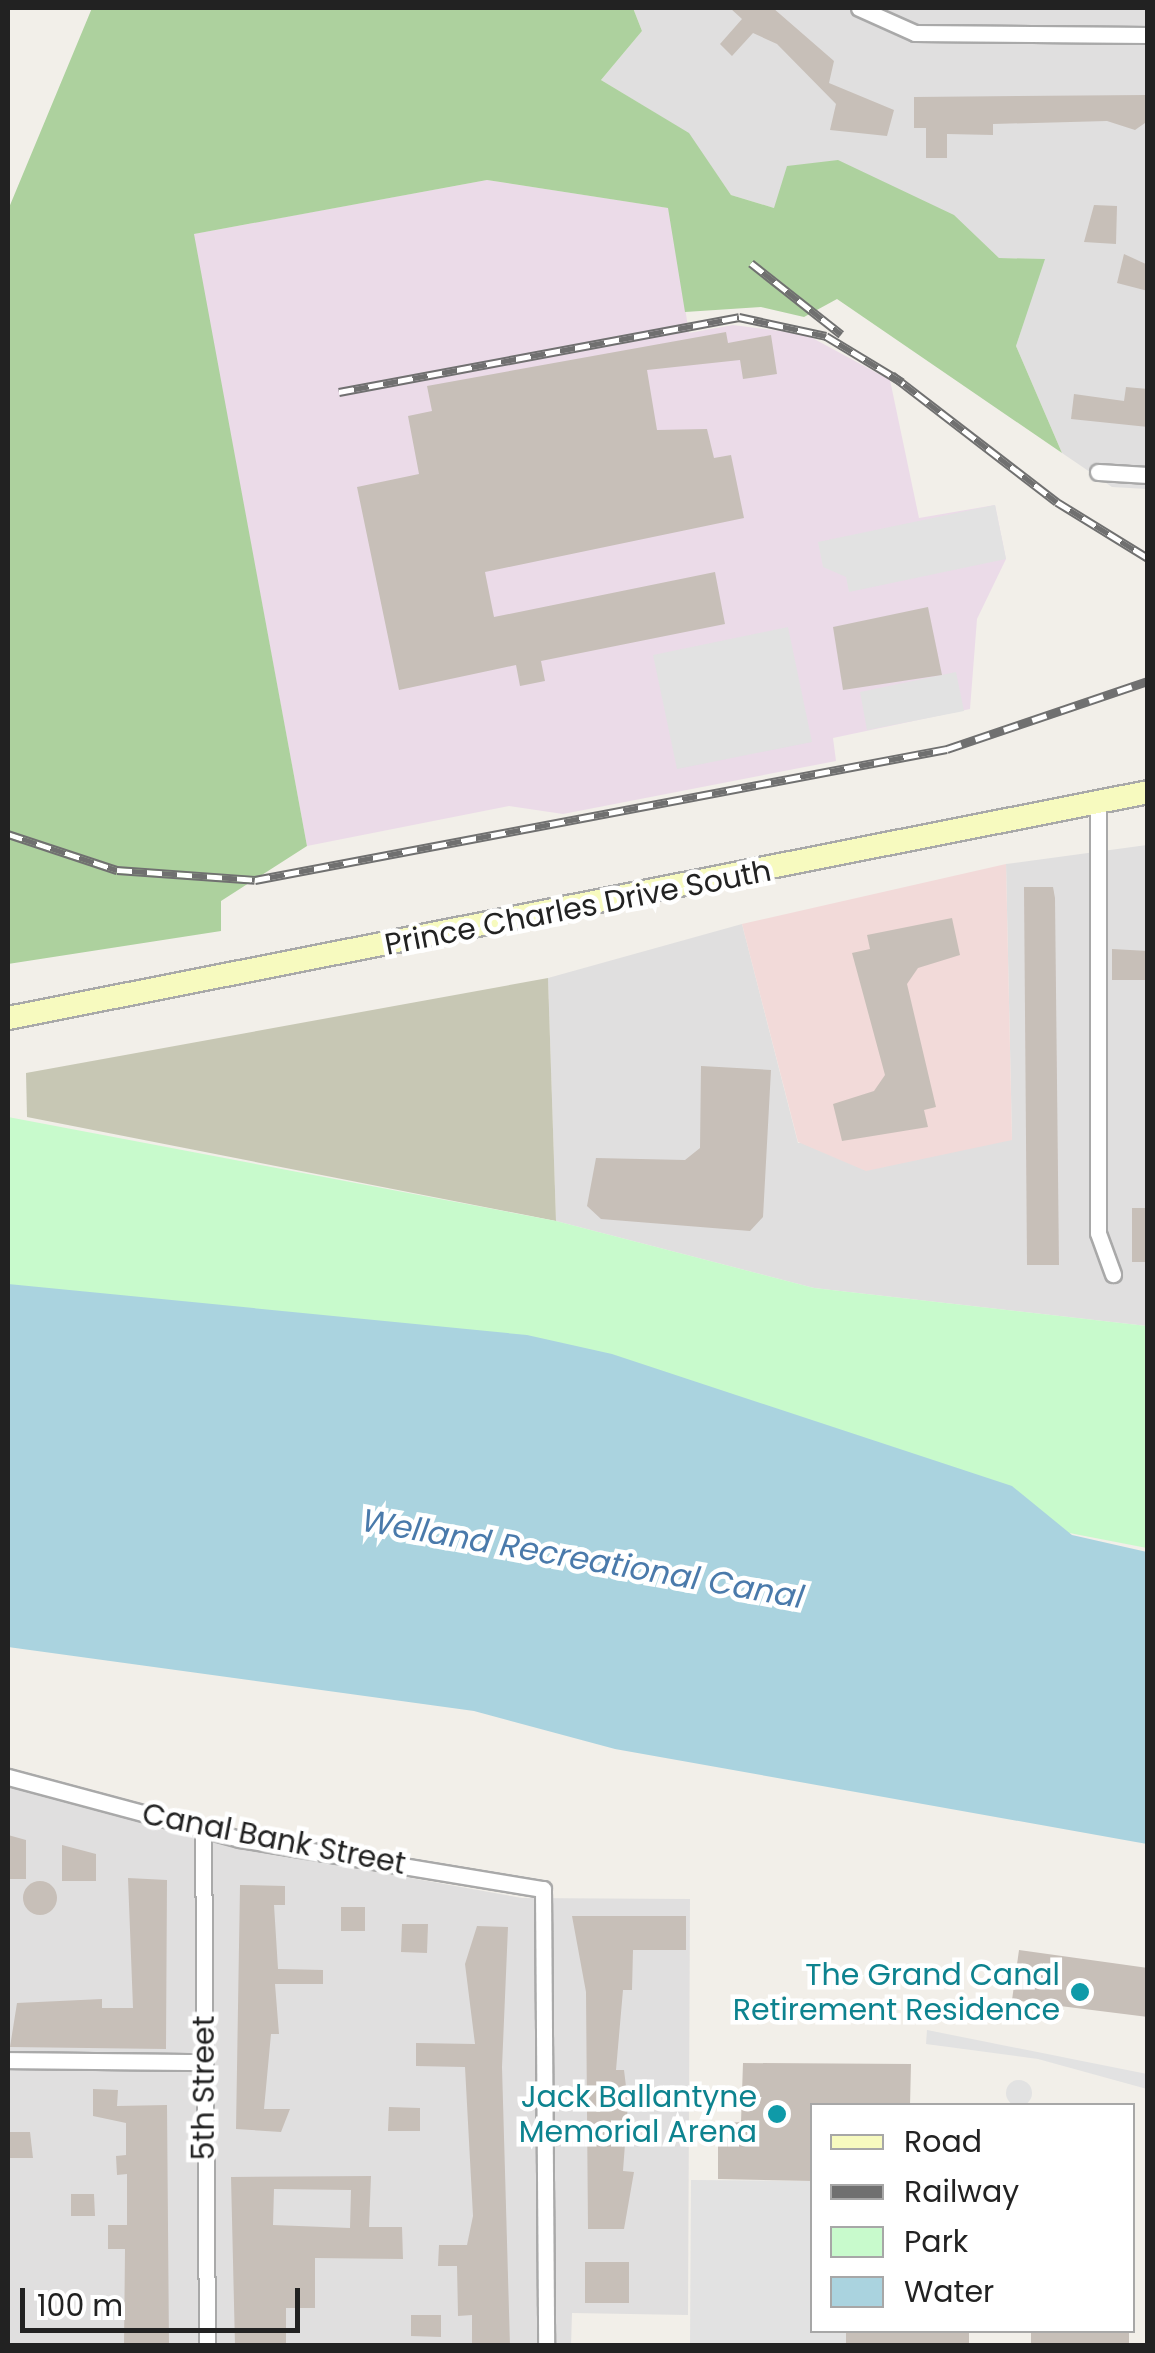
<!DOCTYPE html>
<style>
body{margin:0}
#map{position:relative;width:1155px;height:2353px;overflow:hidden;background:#f2efe9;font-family:Poppins,sans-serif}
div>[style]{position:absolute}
.residential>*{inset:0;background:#e0dfdf}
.commercial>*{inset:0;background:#f2dad9}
.industrial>*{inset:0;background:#ebdbe8}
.construction>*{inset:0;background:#c7c7b4}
.forest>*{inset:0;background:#add19e}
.park>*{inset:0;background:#c8facc}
.parking>*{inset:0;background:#e2e2e2}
.round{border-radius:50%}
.water>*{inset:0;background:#aad3df}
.building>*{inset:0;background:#c7bfb8}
.roads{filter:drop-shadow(2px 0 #a9a9a9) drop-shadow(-2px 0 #a9a9a9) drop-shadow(0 2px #a9a9a9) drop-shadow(0 -2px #a9a9a9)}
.street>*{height:15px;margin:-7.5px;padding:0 7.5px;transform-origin:7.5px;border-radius:7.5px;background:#fff}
.secondary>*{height:22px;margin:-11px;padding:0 11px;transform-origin:11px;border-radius:11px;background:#f7fabf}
.rail>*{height:9px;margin-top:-4.5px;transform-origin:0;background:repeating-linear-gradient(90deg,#fff 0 15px,#707070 0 30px);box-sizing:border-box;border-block:2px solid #707070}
.dots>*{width:28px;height:28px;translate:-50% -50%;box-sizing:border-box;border:5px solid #fff;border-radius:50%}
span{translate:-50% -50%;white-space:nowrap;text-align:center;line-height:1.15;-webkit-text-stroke:9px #fff;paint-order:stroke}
.street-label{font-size:30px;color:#222}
.culture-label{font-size:30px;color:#0d838f}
.right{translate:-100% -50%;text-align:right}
.water-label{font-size:32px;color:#4a7aab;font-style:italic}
.frame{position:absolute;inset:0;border:10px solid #222;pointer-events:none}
.legend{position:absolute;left:810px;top:2103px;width:325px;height:230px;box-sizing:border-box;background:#fff;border:2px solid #a7a7a7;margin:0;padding:12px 18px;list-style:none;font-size:30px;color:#222}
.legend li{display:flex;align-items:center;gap:20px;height:50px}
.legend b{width:50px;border:2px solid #a7a7a7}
.scale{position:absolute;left:20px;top:2288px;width:280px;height:45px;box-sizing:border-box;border:5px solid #222;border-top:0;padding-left:12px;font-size:30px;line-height:35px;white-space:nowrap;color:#222;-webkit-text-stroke:8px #fff;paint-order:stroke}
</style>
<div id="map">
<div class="residential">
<i style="clip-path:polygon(633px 8px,1147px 8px,1147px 489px,1112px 487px,1062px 453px,1016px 346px,1044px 259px,999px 258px,953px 215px,774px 208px,731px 195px,688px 133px,601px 80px,642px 31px)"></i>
<i style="clip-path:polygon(1147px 845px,1147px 1326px,814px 1288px,556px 1221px,548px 978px,742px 924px,798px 1143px,1012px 1140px,1006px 864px)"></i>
<i style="clip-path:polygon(8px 1783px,210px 1842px,522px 1898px,690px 1899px,688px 2315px,572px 2313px,571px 2346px,8px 2345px)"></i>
</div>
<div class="commercial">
<i style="clip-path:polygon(1006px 864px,1012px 1140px,866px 1171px,798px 1142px,742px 924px)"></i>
</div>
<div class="industrial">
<i style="clip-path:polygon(487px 180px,669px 208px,689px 333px,733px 325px,805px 334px,890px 380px,919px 518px,995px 505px,1006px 559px,977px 619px,970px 709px,833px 738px,836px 761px,563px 814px,509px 806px,307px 846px,193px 234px)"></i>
</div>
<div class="construction">
<i style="clip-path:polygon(548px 978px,556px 1221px,27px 1117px,26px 1073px)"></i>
</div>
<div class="forest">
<i style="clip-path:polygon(92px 8px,633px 8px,642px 31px,601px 80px,689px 133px,731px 195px,774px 208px,787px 166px,838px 160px,954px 215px,999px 258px,1045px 259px,1016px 346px,1062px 453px,837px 299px,804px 317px,761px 307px,685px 312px,668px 208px,487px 180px,194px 234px,307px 846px,221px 901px,221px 931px,8px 964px,8px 210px)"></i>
</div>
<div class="park">
<i style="clip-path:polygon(8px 1117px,556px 1221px,814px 1288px,1147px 1326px,1147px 1548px,8px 1328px)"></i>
</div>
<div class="parking">
<i style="clip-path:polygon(995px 505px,1006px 559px,849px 592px,846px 577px,823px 567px,818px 542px)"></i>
<i style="clip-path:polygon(788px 627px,812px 742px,677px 769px,653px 655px)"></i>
<i style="clip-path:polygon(956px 672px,964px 711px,867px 730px,860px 692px)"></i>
<i style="clip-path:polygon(927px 2030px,1147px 2074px,1147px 2089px,1038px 2059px,926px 2044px)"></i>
<i class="round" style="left:1006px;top:2080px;width:26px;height:26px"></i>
<i style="clip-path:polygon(691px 2180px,812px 2181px,812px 2330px,846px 2331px,846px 2345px,690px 2346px)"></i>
</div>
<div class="water">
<i style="clip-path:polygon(8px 1284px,527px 1335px,612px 1354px,1012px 1486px,1072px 1535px,1147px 1552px,1147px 1844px,615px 1749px,474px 1711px,8px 1647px)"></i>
</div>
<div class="building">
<i style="clip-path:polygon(730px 8px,773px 8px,834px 61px,829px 83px,894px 110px,887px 136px,830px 130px,836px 104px,777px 44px,753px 33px,732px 56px,720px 44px,742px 19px)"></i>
<i style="clip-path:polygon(1145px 95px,1145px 123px,1135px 130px,1107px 121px,993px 124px,993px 135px,947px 134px,947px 158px,926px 158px,926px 128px,914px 128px,914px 97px)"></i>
<i style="clip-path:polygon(1094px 205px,1117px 206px,1116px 244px,1084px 242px)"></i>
<i style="clip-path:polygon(1124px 254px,1148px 265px,1148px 291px,1117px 283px)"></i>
<i style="clip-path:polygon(726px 332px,728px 343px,771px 335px,777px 374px,743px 379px,740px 360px,647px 370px,657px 430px,707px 429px,714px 458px,731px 455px,744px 518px,485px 572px,494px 617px,715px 572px,725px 624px,541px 661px,545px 681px,520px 686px,516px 665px,399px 690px,357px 487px,419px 474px,408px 416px,432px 411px,427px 386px)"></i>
<i style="clip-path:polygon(1126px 387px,1148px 389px,1148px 427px,1071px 419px,1074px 394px,1124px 401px)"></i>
<i style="clip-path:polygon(928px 607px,942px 675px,843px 690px,833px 627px)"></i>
<i style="clip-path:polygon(1024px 887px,1053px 887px,1055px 898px,1059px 1265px,1027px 1265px)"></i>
<i style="clip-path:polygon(952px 918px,960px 955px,918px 968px,907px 984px,936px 1107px,924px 1110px,928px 1127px,842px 1141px,833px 1104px,874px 1091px,885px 1075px,852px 953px,870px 949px,867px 935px)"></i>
<i style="clip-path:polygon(1112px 949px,1148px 951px,1148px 980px,1112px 980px)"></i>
<i style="clip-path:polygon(701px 1066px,771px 1070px,763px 1217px,750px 1231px,601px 1219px,587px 1206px,596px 1158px,685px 1160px,700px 1148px)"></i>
<i style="clip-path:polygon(1132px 1208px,1148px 1208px,1148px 1262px,1132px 1262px)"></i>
<i style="clip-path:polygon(8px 1835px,26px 1840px,26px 1879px,8px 1879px)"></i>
<i style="clip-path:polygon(62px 1845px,96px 1854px,96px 1881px,62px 1881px)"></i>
<i style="clip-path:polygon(128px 1878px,167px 1880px,166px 2049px,10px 2047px,17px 2003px,102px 1999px,102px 2008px,133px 2008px)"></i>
<i class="round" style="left:23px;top:1881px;width:34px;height:34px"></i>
<i style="clip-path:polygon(240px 1885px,285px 1886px,285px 1905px,274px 1905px,278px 1969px,323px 1970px,323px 1984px,275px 1984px,279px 2034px,271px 2034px,264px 2109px,290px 2109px,281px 2132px,236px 2129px)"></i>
<i style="clip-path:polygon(341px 1907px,365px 1907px,365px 1931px,341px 1931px)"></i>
<i style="clip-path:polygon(572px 1916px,686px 1916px,686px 1950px,633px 1950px,632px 1990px,623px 1990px,616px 2070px,624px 2070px,628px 2103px,623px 2171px,634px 2172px,624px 2229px,588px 2229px,586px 1992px)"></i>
<i style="clip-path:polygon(402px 1924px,428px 1924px,427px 1953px,401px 1952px)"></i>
<i style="clip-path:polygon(477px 1926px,508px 1927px,502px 2067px,510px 2346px,472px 2346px,472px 2315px,458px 2316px,457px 2266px,438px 2266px,439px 2245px,467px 2245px,473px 2216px,465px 2067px,416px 2066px,416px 2043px,475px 2044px,465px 1964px)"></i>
<i style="clip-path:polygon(1019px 1950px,1148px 1968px,1148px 2017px,1012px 2000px)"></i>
<i style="clip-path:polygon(743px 2063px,911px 2064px,910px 2106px,812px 2106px,812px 2181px,718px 2179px,718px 2139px,728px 2138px,727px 2123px,741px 2122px)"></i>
<i style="clip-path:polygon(93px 2089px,118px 2090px,117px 2106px,167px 2105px,169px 2346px,124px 2346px,125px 2249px,108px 2249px,108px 2225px,127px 2225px,127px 2174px,117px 2175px,116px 2156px,126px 2155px,126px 2123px,93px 2116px)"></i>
<i style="clip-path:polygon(389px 2107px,420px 2108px,420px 2131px,388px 2131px)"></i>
<i style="clip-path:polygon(8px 2132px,30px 2132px,33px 2158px,8px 2158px)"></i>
<i style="clip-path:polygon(evenodd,371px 2176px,369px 2227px,402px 2227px,403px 2259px,315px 2258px,315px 2308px,286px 2308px,286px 2346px,235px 2346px,231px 2177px,371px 2176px,274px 2189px,351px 2190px,350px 2228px,273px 2225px,274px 2189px)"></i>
<i style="clip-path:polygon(71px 2194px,94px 2194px,95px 2216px,71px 2216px)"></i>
<i style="clip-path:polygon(585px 2262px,629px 2262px,629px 2303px,585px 2303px)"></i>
<i style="clip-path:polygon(411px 2315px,441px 2315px,441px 2337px,411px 2336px)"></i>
<i style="clip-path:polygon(846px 2330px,969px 2330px,969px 2346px,846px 2346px)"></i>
<i style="clip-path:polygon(1031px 2330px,1129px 2330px,1129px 2346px,1031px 2346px)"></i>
</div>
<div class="roads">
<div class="street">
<i style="left:859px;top:8px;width:61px;rotate:24.1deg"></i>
<i style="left:915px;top:33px;width:233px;rotate:0.5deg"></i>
<i style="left:1098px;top:472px;width:50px;rotate:3.4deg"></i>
<i style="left:1098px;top:800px;width:433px;rotate:90deg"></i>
<i style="left:1098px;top:1233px;width:44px;rotate:69.9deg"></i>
<i style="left:8px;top:1777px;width:240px;rotate:15deg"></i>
<i style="left:240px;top:1839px;width:307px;rotate:9.4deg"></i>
<i style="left:543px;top:1889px;width:457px;rotate:89.6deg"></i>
<i style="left:203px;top:1831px;width:515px;rotate:89.55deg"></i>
<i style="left:8px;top:2060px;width:196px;rotate:0.6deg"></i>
</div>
<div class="secondary">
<i style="left:8px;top:1018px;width:1162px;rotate:-11.21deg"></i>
</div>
</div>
<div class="rail">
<i style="left:751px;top:263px;width:115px;rotate:38.3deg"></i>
<i style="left:892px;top:375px;width:208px;rotate:37.6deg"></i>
<i style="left:1057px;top:502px;width:107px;rotate:31.6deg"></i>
<i style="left:339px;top:392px;width:407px;rotate:-10.6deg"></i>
<i style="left:739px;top:317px;width:89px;rotate:12.3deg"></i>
<i style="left:826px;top:336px;width:89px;rotate:31.2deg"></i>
<i style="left:8px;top:834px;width:115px;rotate:18.3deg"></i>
<i style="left:117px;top:870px;width:138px;rotate:4.1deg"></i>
<i style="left:255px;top:880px;width:704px;rotate:-10.72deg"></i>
<i style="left:947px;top:749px;width:212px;rotate:-18.7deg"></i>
</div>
<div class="dots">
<i style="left:1080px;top:1992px;background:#0f9aa8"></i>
<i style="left:777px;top:2114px;background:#0f9aa8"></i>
</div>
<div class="street-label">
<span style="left:578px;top:908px;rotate:-11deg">Prince Charles Drive South</span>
<span style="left:274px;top:1839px;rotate:11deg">Canal Bank Street</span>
<span style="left:204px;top:2088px;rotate:-90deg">5th Street</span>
</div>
<div class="culture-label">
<span class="right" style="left:1060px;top:1992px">The Grand Canal<br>Retirement Residence</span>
<span class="right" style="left:757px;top:2114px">Jack Ballantyne<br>Memorial Arena</span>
</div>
<div class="water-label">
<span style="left:583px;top:1559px;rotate:10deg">Welland Recreational Canal</span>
</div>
<div class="frame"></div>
<ul class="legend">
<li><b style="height:12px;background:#f7fabf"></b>Road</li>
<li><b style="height:12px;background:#707070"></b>Railway</li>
<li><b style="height:28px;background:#c8facc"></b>Park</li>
<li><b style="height:28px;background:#aad3df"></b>Water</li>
</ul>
<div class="scale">100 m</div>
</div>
